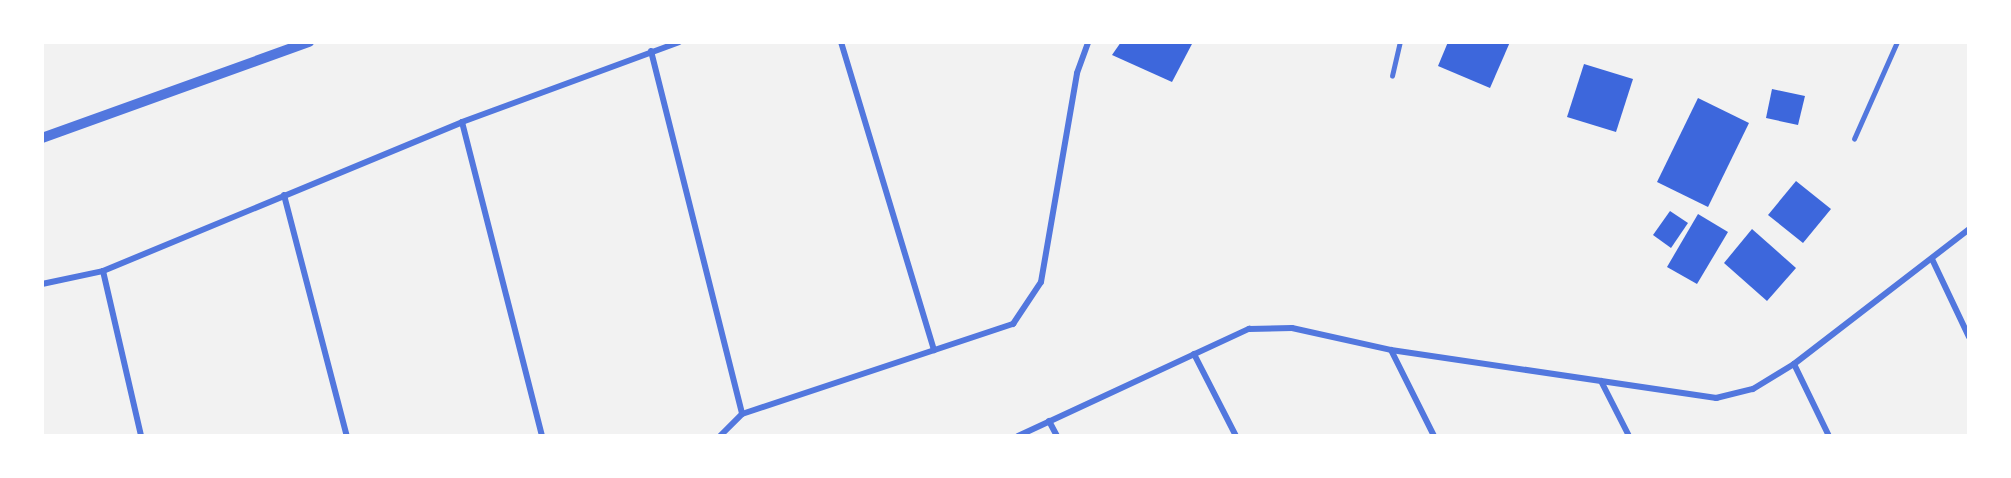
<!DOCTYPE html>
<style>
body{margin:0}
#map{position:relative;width:2011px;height:478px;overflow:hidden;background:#f2f2f2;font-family:"IBM Plex Sans",sans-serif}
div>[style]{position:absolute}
.building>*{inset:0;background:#3d67dc}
.service>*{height:4.5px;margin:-2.25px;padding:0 2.25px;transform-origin:2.25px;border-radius:2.25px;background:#5277de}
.minor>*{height:6px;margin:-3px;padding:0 3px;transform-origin:3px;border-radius:3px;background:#5277de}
.tertiary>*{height:10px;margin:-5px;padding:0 5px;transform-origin:5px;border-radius:5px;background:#5277de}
span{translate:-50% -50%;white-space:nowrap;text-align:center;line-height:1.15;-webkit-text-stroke:4.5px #fff;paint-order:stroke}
.frame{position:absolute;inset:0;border:44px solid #fff;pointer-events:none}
</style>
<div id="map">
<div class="building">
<i style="clip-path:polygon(1121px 42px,1193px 42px,1172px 82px,1112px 55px)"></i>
<i style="clip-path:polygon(1448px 42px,1510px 42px,1490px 88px,1438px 66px)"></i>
<i style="clip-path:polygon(1584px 64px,1633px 79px,1616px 132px,1567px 117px)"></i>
<i style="clip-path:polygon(1772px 89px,1805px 96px,1798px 125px,1766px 118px)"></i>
<i style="clip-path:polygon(1698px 98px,1749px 123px,1708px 207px,1657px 182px)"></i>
<i style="clip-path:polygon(1796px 181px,1831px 209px,1803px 243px,1768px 215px)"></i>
<i style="clip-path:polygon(1670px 211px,1688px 223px,1671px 248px,1653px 235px)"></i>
<i style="clip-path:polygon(1698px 214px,1728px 232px,1697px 284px,1667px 267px)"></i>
<i style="clip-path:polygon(1752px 229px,1796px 268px,1767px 301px,1724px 263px)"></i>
</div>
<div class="service">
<i style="left:1392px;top:76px;width:35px;rotate:-77deg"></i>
<i style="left:1854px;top:139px;width:106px;rotate:-66.1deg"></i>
</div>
<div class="minor">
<i style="left:841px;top:42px;width:322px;rotate:73.2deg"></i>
<i style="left:651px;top:51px;width:374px;rotate:75.9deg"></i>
<i style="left:462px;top:122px;width:324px;rotate:75.7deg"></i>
<i style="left:284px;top:195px;width:249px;rotate:75.4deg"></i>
<i style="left:1932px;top:259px;width:86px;rotate:64.6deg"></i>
<i style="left:103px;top:271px;width:169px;rotate:77deg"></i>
<i style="left:42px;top:284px;width:62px;rotate:-12deg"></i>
<i style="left:103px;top:271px;width:389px;rotate:-22.5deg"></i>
<i style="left:462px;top:122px;width:231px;rotate:-20.2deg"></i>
<i style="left:1391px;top:350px;width:96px;rotate:63.4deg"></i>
<i style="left:1194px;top:354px;width:92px;rotate:62.9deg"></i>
<i style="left:1794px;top:364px;width:80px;rotate:64.1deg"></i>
<i style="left:1601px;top:381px;width:62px;rotate:63deg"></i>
<i style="left:1049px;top:421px;width:17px;rotate:62deg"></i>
<i style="left:720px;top:436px;width:31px;rotate:-45deg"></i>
<i style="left:742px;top:414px;width:286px;rotate:-18.4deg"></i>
<i style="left:1013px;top:324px;width:50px;rotate:-56.3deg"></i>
<i style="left:1041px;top:282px;width:212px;rotate:-80.2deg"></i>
<i style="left:1077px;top:73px;width:33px;rotate:-70deg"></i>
<i style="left:1018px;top:436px;width:255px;rotate:-24.9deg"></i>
<i style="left:1249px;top:329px;width:43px;rotate:-1.3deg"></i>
<i style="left:1292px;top:328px;width:101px;rotate:12.5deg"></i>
<i style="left:1391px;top:350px;width:329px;rotate:8.4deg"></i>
<i style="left:1716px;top:398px;width:38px;rotate:-14deg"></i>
<i style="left:1753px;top:389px;width:48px;rotate:-31.4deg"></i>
<i style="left:1794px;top:364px;width:221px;rotate:-37.6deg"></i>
</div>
<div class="tertiary">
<i style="left:42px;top:138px;width:284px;rotate:-19.8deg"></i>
</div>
<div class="frame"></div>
</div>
